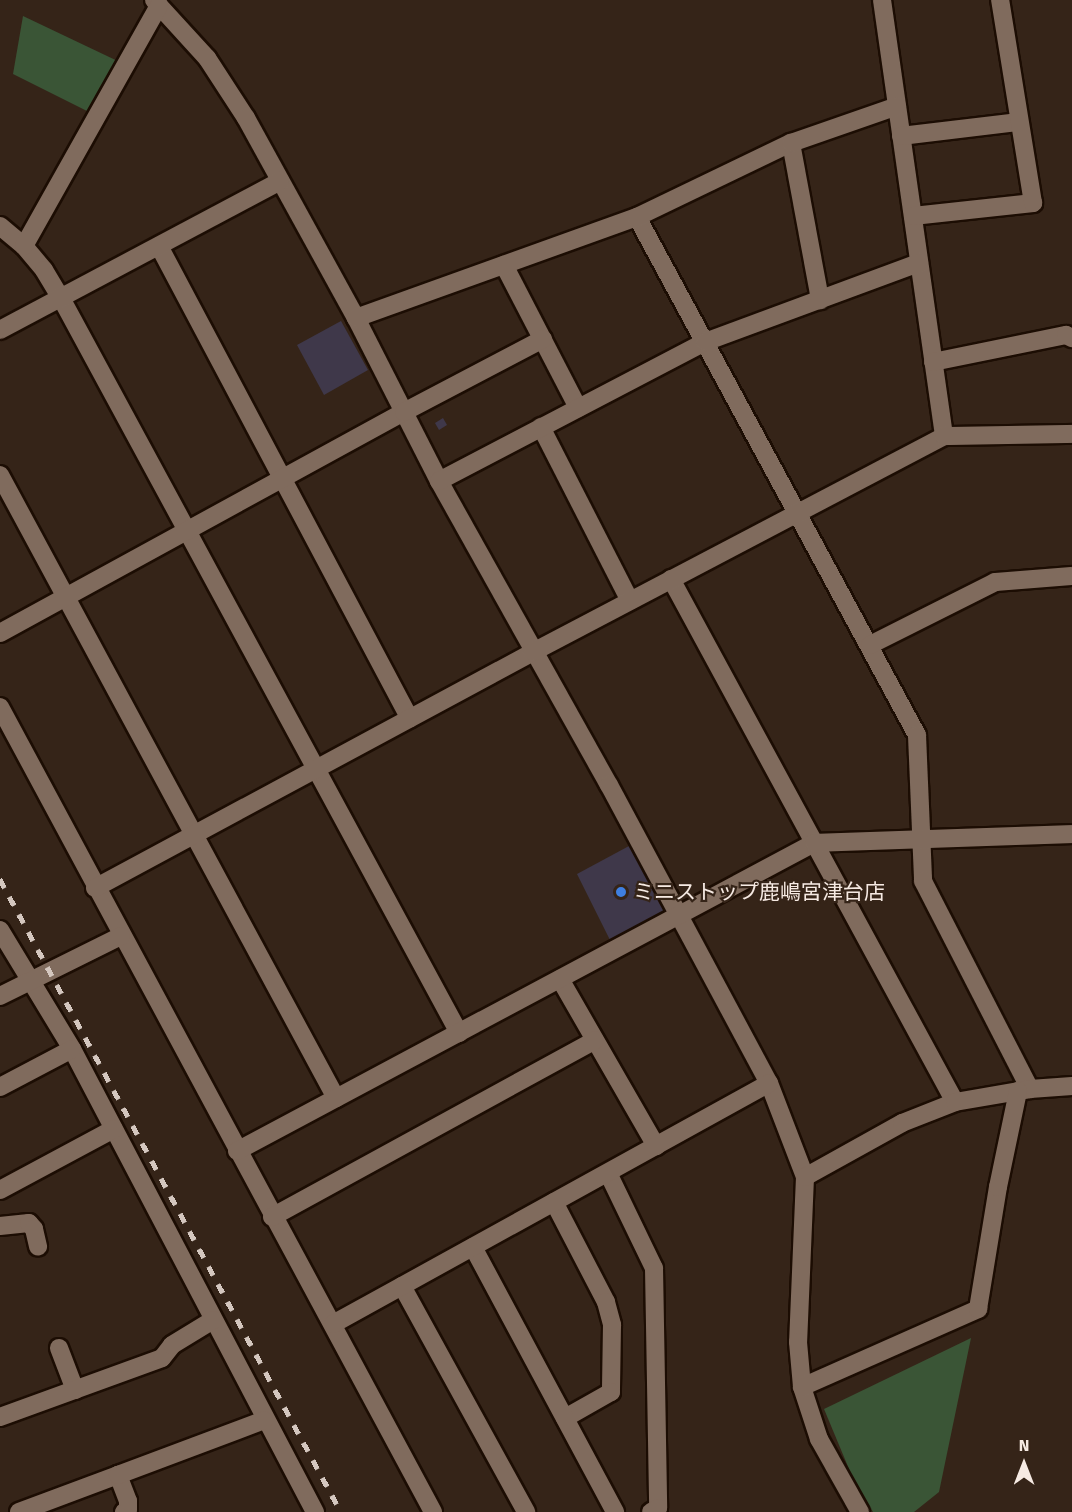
<!DOCTYPE html>
<meta charset="utf-8">
<style>
body{margin:0}
#map{position:relative;width:1072px;height:1512px;overflow:hidden;background:#352418;font-family:"Fira Sans","Noto Sans JP",sans-serif}
div>[style]{position:absolute}
.green>*{inset:0;background:#3a5536}
.building>*{inset:0;background:#3f384a}
.roads{filter:drop-shadow(2px 0 #1c0d03) drop-shadow(-2px 0 #1c0d03) drop-shadow(0 2px #1c0d03) drop-shadow(0 -2px #1c0d03)}
.minor>*{height:18px;margin:-9px;padding:0 9px;transform-origin:9px;border-radius:9px;background:#806b5d}
.rail>*{height:4.5px;margin-top:-2.25px;transform-origin:0;background:repeating-linear-gradient(90deg,#d4c7bf 0 10px,transparent 0 20px)}
.dots>*{width:16px;height:16px;translate:-50% -50%;box-sizing:border-box;border:3px solid #352418;border-radius:50%}
span{translate:-50% -50%;white-space:nowrap;text-align:center;line-height:1.15;-webkit-text-stroke:4.5px #352418;paint-order:stroke}
.poi-label{font-size:21px;color:#f6eae3}
.left{translate:0 -50%;text-align:left}
.north{position:absolute;left:994px;top:1434px;width:60px;height:60px;-webkit-text-stroke:4px #352418;paint-order:stroke;rotate:0deg;font-size:16px;font-weight:700;line-height:24px;text-align:center;color:#f6eae3}
.north::after{content:'';display:block;margin:auto;width:21px;height:27px;background:#f6eae3;clip-path:polygon(50% 0,100% 100%,50% 72%,0 100%)}
</style>
<div id="map">
<div class="green">
<i style="clip-path:polygon(23px 16px,126px 65px,97px 116px,13px 74px)"></i>
<i style="clip-path:polygon(971px 1338px,939px 1492px,914px 1512px,873px 1512px,854px 1481px,824px 1409px)"></i>
</div>
<div class="building">
<i style="clip-path:polygon(341px 321px,368px 370px,324px 395px,297px 345px)"></i>
<i style="clip-path:polygon(443px 418px,447px 425px,439px 430px,435px 423px)"></i>
<i style="clip-path:polygon(629px 846px,665px 911px,664px 917px,612px 944px,577px 874px)"></i>
</div>
<div class="roads">
<div class="minor">
<i style="left:154px;top:0;width:79px;rotate:47.6deg"></i>
<i style="left:207px;top:58px;width:72px;rotate:57deg"></i>
<i style="left:246px;top:118px;width:228px;rotate:61.2deg"></i>
<i style="left:356px;top:318px;width:183px;rotate:63deg"></i>
<i style="left:439px;top:481px;width:348px;rotate:60.8deg"></i>
<i style="left:609px;top:785px;width:338px;rotate:61.8deg"></i>
<i style="left:769px;top:1083px;width:101px;rotate:69deg"></i>
<i style="left:805px;top:1177px;width:165px;rotate:92.4deg"></i>
<i style="left:798px;top:1342px;width:45px;rotate:84.9deg"></i>
<i style="left:802px;top:1387px;width:55px;rotate:71.9deg"></i>
<i style="left:819px;top:1439px;width:84px;rotate:60.7deg"></i>
<i style="left:882px;top:0;width:440px;rotate:81.9deg"></i>
<i style="left:901px;top:136px;width:119px;rotate:-6.8deg"></i>
<i style="left:791px;top:143px;width:160px;rotate:79.5deg"></i>
<i style="left:913px;top:216px;width:121px;rotate:-6.2deg"></i>
<i style="left:1033px;top:203px;width:206px;rotate:-99.2deg"></i>
<i style="left:637px;top:217px;width:589px;rotate:61.61deg"></i>
<i style="left:917px;top:735px;width:146px;rotate:87.6deg"></i>
<i style="left:923px;top:881px;width:234px;rotate:62.8deg"></i>
<i style="left:0;top:226px;width:31px;rotate:40deg"></i>
<i style="left:24px;top:246px;width:31px;rotate:50deg"></i>
<i style="left:44px;top:270px;width:33px;rotate:59deg"></i>
<i style="left:61px;top:298px;width:836px;rotate:61.56deg"></i>
<i style="left:24px;top:246px;width:276px;rotate:-60.7deg"></i>
<i style="left:159px;top:246px;width:535px;rotate:62.05deg"></i>
<i style="left:504px;top:265px;width:161px;rotate:62.6deg"></i>
<i style="left:356px;top:318px;width:299px;rotate:-19.8deg"></i>
<i style="left:637px;top:217px;width:171px;rotate:-25.7deg"></i>
<i style="left:791px;top:143px;width:112px;rotate:-19.2deg"></i>
<i style="left:0;top:330px;width:317px;rotate:-28deg"></i>
<i style="left:933px;top:362px;width:136px;rotate:-11.5deg"></i>
<i style="left:1066px;top:335px;width:7px;rotate:27deg"></i>
<i style="left:541px;top:427px;width:195px;rotate:62.9deg"></i>
<i style="left:0;top:475px;width:708px;rotate:61.66deg"></i>
<i style="left:439px;top:481px;width:300px;rotate:-27.6deg"></i>
<i style="left:705px;top:342px;width:228px;rotate:-20.3deg"></i>
<i style="left:671px;top:579px;width:595px;rotate:61.5deg"></i>
<i style="left:0;top:633px;width:460px;rotate:-28.7deg"></i>
<i style="left:404px;top:412px;width:157px;rotate:-27.7deg"></i>
<i style="left:870px;top:645px;width:140px;rotate:-26.7deg"></i>
<i style="left:995px;top:582px;width:77px;rotate:-4.5deg"></i>
<i style="left:0;top:707px;width:914px;rotate:61.72deg"></i>
<i style="left:95px;top:888px;width:498px;rotate:-28.3deg"></i>
<i style="left:533px;top:652px;width:464px;rotate:-27.7deg"></i>
<i style="left:944px;top:436px;width:128px;rotate:-0.9deg"></i>
<i style="left:0;top:930px;width:139px;rotate:58.8deg"></i>
<i style="left:72px;top:1049px;width:523px;rotate:62.31deg"></i>
<i style="left:560px;top:979px;width:193px;rotate:60.1deg"></i>
<i style="left:0;top:996px;width:135px;rotate:-26.4deg"></i>
<i style="left:0;top:1087px;width:81px;rotate:-27.8deg"></i>
<i style="left:237px;top:1151px;width:654px;rotate:-28.09deg"></i>
<i style="left:814px;top:843px;width:258px;rotate:-2deg"></i>
<i style="left:608px;top:1173px;width:106px;rotate:64.2deg"></i>
<i style="left:654px;top:1268px;width:240px;rotate:89deg"></i>
<i style="left:658px;top:1508px;width:8px;rotate:150deg"></i>
<i style="left:805px;top:1177px;width:111px;rotate:-29.1deg"></i>
<i style="left:902px;top:1123px;width:57px;rotate:-21.6deg"></i>
<i style="left:955px;top:1102px;width:76px;rotate:-9.8deg"></i>
<i style="left:1030px;top:1089px;width:42px;rotate:-4.1deg"></i>
<i style="left:0;top:1190px;width:129px;rotate:-28.2deg"></i>
<i style="left:554px;top:1202px;width:113px;rotate:62.5deg"></i>
<i style="left:606px;top:1302px;width:24px;rotate:75deg"></i>
<i style="left:612px;top:1325px;width:67px;rotate:90.9deg"></i>
<i style="left:611px;top:1392px;width:53px;rotate:150.5deg"></i>
<i style="left:272px;top:1217px;width:368px;rotate:-28.7deg"></i>
<i style="left:0;top:1226px;width:29px;rotate:-6deg"></i>
<i style="left:29px;top:1223px;width:8px;rotate:50deg"></i>
<i style="left:34px;top:1229px;width:18px;rotate:77deg"></i>
<i style="left:473px;top:1247px;width:301px;rotate:61.8deg"></i>
<i style="left:402px;top:1286px;width:258px;rotate:61.2deg"></i>
<i style="left:333px;top:1324px;width:498px;rotate:-28.9deg"></i>
<i style="left:59px;top:1348px;width:45px;rotate:69.1deg"></i>
<i style="left:802px;top:1387px;width:193px;rotate:-23.9deg"></i>
<i style="left:978px;top:1309px;width:124px;rotate:-80.7deg"></i>
<i style="left:998px;top:1187px;width:98px;rotate:-78.2deg"></i>
<i style="left:0;top:1417px;width:172px;rotate:-20deg"></i>
<i style="left:162px;top:1358px;width:16px;rotate:-52deg"></i>
<i style="left:172px;top:1345px;width:48px;rotate:-31.4deg"></i>
<i style="left:19px;top:1512px;width:106px;rotate:-20.5deg"></i>
<i style="left:124px;top:1512px;width:4px;rotate:-27deg"></i>
<i style="left:128px;top:1510px;width:9px;rotate:-90deg"></i>
<i style="left:128px;top:1501px;width:28px;rotate:-111deg"></i>
<i style="left:118px;top:1475px;width:156px;rotate:-20.6deg"></i>
</div>
</div>
<div class="rail">
<i style="left:0;top:879px;width:719px;rotate:61.69deg"></i>
</div>
<div class="dots">
<i style="left:621px;top:892px;background:#3f7fe0"></i>
</div>
<div class="poi-label">
<span class="left" style="left:633px;top:892px">ミニストップ鹿嶋宮津台店</span>
</div>
<div class="north">N</div>
</div>
